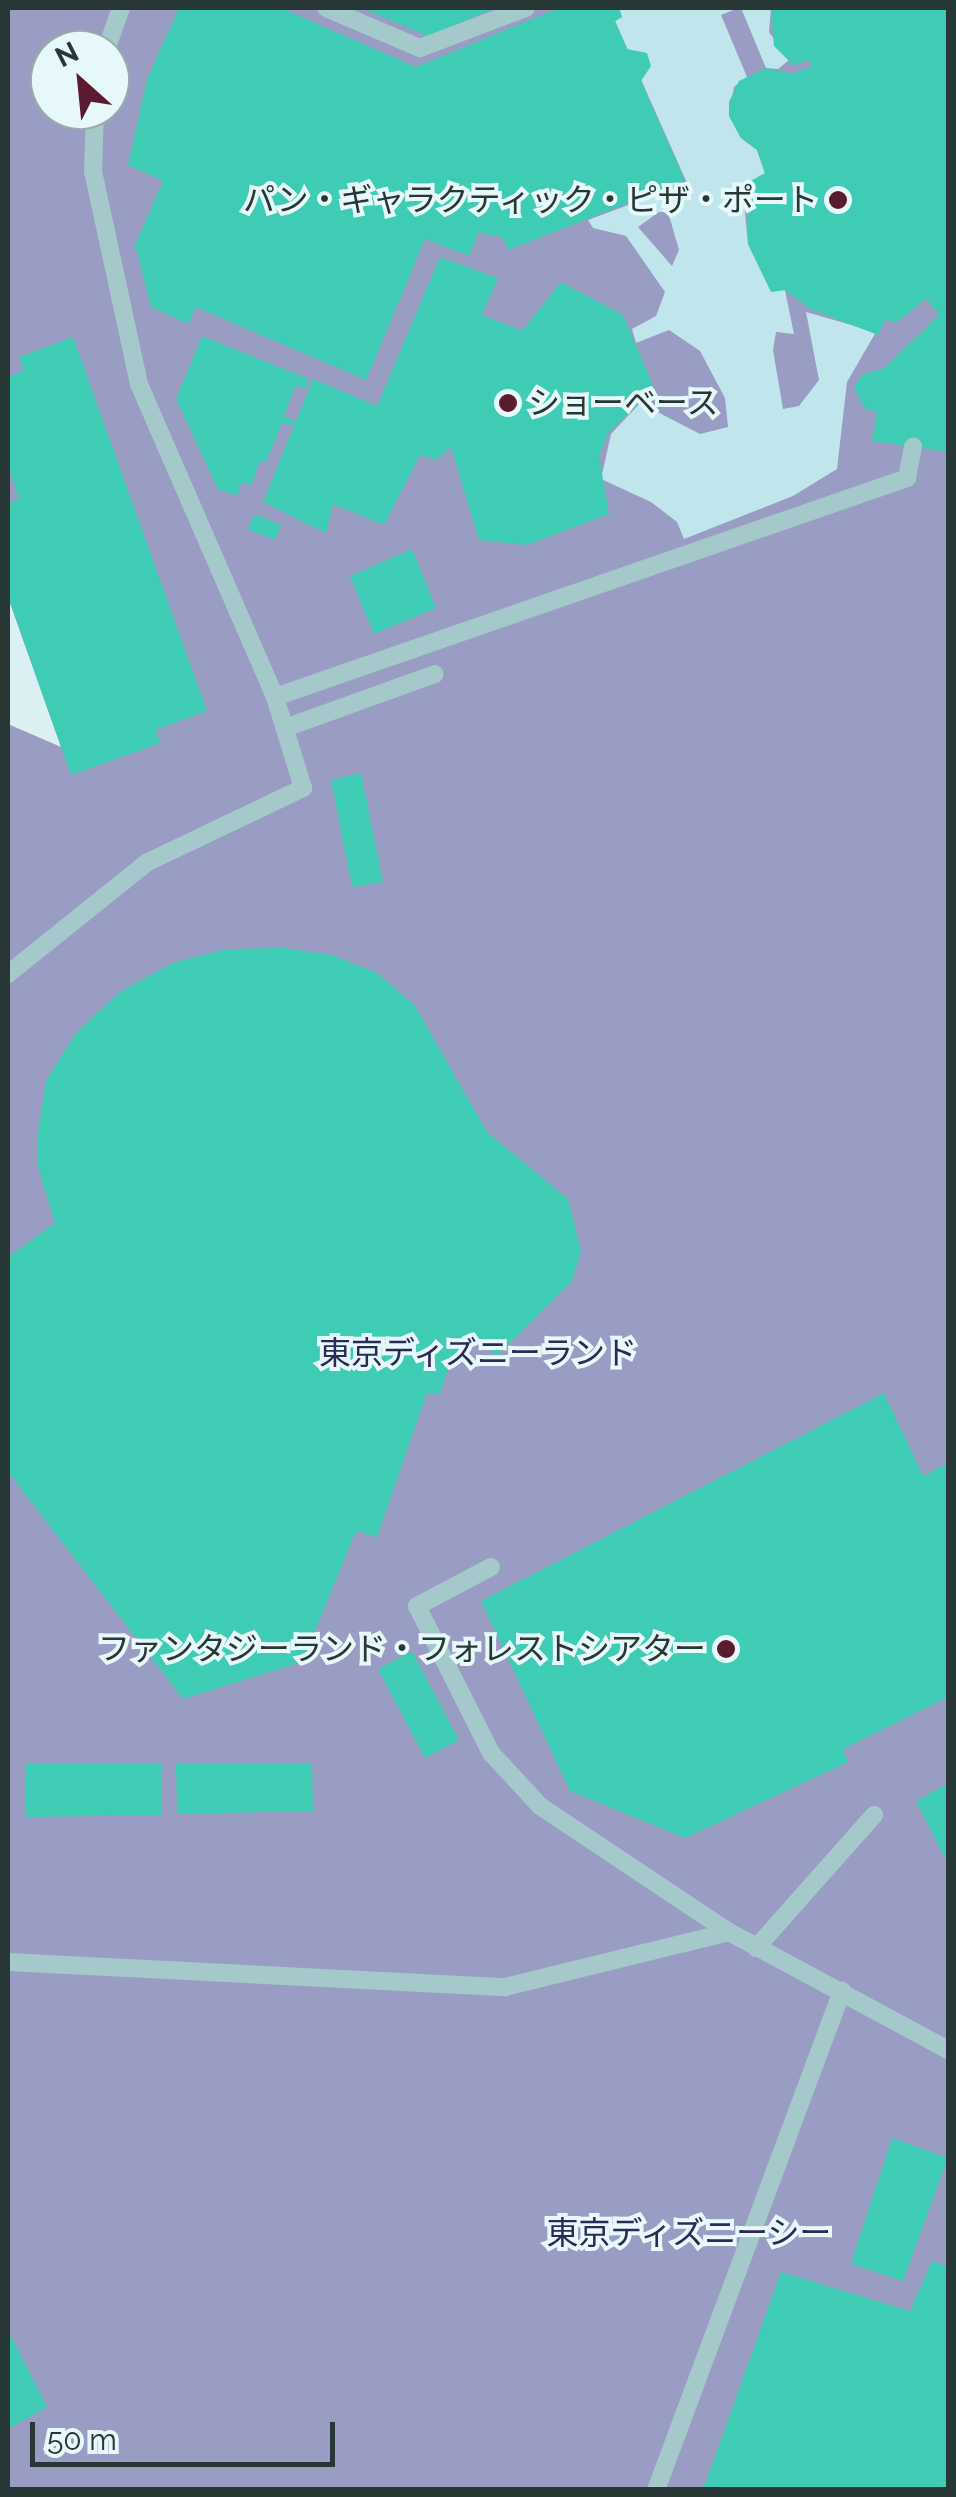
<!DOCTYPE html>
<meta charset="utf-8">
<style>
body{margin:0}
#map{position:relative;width:956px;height:2497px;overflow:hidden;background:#daf0f3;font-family:Raleway,"Noto Sans JP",sans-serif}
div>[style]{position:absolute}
.green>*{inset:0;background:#999cc3}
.plaza>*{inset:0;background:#c0e5ec}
.building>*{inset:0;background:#3fccb5}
.service>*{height:18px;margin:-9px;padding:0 9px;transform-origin:9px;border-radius:9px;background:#a5c9cb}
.dots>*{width:28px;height:28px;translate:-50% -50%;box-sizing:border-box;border:5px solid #e7f8fa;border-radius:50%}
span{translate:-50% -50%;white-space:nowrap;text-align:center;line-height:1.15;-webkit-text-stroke:8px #e7f8fa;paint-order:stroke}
.poi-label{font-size:32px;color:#273735}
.right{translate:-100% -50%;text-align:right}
.left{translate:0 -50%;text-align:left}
.park-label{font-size:32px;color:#292b56}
.frame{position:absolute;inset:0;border:10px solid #273735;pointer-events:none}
.north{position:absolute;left:30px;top:30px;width:100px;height:100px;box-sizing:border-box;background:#e7f8fa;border:2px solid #9aabab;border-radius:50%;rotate:333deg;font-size:28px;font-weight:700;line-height:40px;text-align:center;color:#273735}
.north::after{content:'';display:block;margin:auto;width:35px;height:45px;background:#5a1a30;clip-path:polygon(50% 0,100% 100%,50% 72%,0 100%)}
.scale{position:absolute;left:30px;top:2422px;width:305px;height:45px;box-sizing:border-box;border:5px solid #273735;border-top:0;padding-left:12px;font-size:30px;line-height:35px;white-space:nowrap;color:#273735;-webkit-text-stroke:8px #e7f8fa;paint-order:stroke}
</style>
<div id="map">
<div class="green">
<i style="clip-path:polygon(evenodd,8px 8px,948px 8px,948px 2489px,8px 2489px,8px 724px,61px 747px,8px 597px,8px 8px,50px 50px,110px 50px,110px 110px,50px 110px,50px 50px)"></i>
</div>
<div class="plaza">
<i style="clip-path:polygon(evenodd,619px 8px,738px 8px,721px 15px,747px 77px,734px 87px,729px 116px,741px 138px,757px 150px,765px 173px,745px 212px,748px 244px,771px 291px,785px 290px,794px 334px,776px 332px,773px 350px,783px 409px,799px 406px,819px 380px,806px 312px,876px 332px,847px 382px,837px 469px,793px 496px,684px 539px,677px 522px,651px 502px,601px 479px,611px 434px,640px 403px,700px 434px,728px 427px,725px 398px,700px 351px,669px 330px,636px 343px,632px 329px,656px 316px,665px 292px,626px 236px,593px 228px,588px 220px,687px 183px,615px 21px,622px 17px,619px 8px,659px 212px,668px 212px,679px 250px,672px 266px,638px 227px,659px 212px)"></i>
<i style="clip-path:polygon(741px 8px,771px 8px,769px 32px,789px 60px,778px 69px,766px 68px)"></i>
</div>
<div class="building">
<i style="clip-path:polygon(179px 8px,281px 8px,416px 67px,559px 8px,619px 8px,622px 17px,615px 21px,627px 49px,647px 53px,651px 66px,641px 81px,685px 181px,508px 250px,502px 237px,478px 233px,469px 256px,425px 239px,366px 380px,196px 307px,188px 324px,151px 307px,135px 245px,163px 181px,128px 165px,147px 79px)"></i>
<i style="clip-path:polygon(361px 8px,495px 8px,428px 36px)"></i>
<i style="clip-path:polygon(771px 8px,948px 8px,948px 452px,872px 441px,877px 412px,865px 409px,854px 388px,863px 374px,883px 369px,939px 315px,926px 299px,897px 322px,885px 320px,878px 335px,810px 309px,785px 290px,771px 292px,748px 244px,747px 183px,765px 173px,757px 150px,741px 138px,729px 116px,729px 102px,739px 81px,766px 68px,792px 74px,812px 66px,808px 60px,794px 66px,774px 46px)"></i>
<i style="clip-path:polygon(440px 257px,498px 278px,482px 315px,522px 331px,561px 282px,623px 315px,654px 388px,608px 433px,599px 456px,609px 514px,527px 545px,479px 540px,451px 447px,436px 460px,420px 455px,384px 525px,333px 504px,326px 533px,263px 502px,313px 379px,377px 406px)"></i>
<i style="clip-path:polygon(202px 336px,309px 379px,306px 389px,295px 386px,284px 416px,294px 420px,292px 426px,282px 423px,266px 462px,260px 461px,251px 485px,241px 483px,237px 496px,218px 489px,176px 399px)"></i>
<i style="clip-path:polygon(73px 337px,207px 711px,155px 730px,161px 743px,71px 775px,8px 597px,8px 503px,19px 499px,8px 464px,8px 377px,24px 371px,19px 357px)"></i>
<i style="clip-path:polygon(255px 514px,281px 525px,275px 540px,247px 529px)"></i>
<i style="clip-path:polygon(412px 549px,436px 608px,374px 634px,350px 576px)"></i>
<i style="clip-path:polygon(361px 773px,383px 882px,352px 887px,331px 780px)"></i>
<i style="clip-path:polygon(285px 948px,332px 955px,379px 974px,415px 1006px,487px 1132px,568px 1199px,581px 1251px,572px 1281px,497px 1356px,475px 1336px,466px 1355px,454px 1353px,439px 1395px,427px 1393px,377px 1537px,356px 1531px,302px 1662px,183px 1699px,8px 1472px,8px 1257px,55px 1223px,37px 1164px,38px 1132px,46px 1081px,75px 1034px,121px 991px,175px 962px,227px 949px)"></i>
<i style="clip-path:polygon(884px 1393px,923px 1476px,948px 1463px,948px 1697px,843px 1749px,848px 1762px,685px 1838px,570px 1791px,481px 1601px)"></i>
<i style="clip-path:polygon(412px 1651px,459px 1740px,425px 1758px,378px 1669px)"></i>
<i style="clip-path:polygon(176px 1763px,312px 1763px,313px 1811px,177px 1814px)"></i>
<i style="clip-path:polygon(26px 1764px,162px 1764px,162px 1815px,25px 1817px)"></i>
<i style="clip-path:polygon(948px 1783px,948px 1864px,916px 1801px)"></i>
<i style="clip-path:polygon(892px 2138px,948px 2158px,903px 2281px,851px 2264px)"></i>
<i style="clip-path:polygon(932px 2261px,948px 2266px,948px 2490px,703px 2490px,781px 2272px,910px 2311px)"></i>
<i style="clip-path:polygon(8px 2330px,47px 2407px,8px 2429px)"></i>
</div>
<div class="service">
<i style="left:326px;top:8px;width:102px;rotate:23.1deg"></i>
<i style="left:420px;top:48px;width:113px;rotate:-20.7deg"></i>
<i style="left:106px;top:50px;width:45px;rotate:-70.3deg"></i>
<i style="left:275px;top:697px;width:669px;rotate:-19.11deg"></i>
<i style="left:907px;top:478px;width:32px;rotate:-79deg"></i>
<i style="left:285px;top:728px;width:159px;rotate:-19.8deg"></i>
<i style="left:8px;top:974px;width:179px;rotate:-38.7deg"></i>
<i style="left:148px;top:862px;width:172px;rotate:-25.5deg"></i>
<i style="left:303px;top:788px;width:95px;rotate:-107.1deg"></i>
<i style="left:275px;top:697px;width:341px;rotate:-113.5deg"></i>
<i style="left:139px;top:384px;width:217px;rotate:-102.2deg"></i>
<i style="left:93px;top:172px;width:62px;rotate:-88.2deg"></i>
<i style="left:491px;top:1567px;width:84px;rotate:152.2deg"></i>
<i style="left:417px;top:1606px;width:165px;rotate:63.3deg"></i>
<i style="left:491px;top:1753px;width:72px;rotate:47.2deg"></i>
<i style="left:540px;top:1806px;width:227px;rotate:33.7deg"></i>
<i style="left:729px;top:1932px;width:249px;rotate:28.3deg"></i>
<i style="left:756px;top:1948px;width:178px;rotate:-48.4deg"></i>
<i style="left:8px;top:1962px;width:498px;rotate:2.9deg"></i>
<i style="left:505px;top:1987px;width:231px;rotate:-13.8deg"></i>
<i style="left:656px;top:2490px;width:533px;rotate:-69.56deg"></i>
</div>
<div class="dots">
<i style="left:838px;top:200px;background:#5a1a30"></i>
<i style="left:508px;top:403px;background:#5a1a30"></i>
<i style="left:726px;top:1649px;background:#5a1a30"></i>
</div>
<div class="poi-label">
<span class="right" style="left:818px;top:200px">パン・ギャラクティック・ピザ・ポート</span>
<span class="left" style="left:528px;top:403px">ショーベース</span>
<span class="right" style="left:706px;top:1649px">ファンタジーランド・フォレストシアター</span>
</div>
<div class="park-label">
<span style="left:478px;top:1353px">東京ディズニーランド</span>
<span style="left:689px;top:2233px">東京ディズニーシー</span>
</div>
<div class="frame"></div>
<div class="north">N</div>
<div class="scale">50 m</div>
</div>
